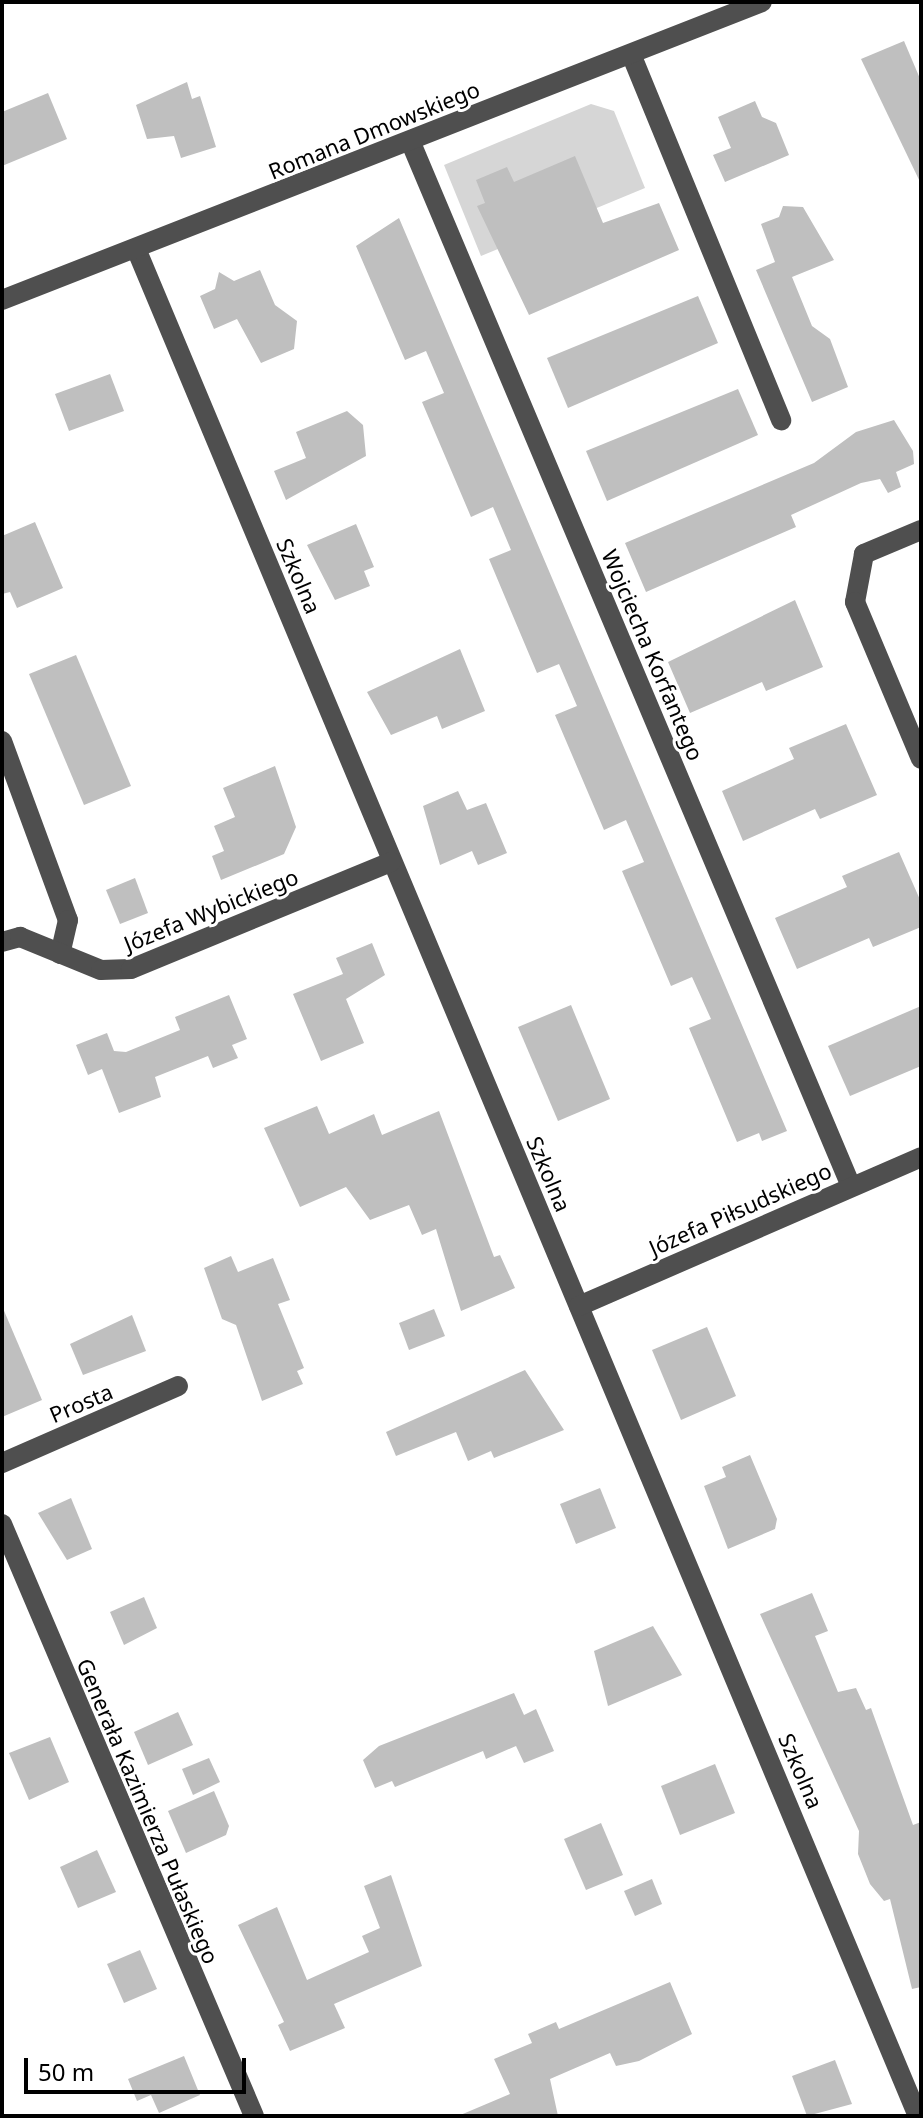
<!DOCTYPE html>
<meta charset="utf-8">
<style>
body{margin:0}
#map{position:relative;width:923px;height:2118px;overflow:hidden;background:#fff;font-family:"Noto Sans",sans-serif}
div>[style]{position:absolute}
.green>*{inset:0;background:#d6d6d6}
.building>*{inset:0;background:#bfbfbf}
.minor>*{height:20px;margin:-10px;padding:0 10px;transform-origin:10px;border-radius:10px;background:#4f4f4f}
span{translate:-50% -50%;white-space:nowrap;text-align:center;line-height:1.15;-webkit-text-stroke:6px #fff;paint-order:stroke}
.street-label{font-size:22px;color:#000}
.frame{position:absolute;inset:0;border:4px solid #000;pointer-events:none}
.scale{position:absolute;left:24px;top:2058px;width:222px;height:36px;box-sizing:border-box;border:4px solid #000;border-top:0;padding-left:10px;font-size:24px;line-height:28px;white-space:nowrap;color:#000;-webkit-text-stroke:6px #fff;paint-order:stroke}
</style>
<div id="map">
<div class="green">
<i style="clip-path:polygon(591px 104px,614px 111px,645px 188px,481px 256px,444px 165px)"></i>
</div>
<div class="building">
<i style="clip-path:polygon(904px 41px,921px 81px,921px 184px,861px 59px)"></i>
<i style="clip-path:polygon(187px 82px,192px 99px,200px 96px,216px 147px,181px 158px,174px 136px,147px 139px,136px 105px)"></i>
<i style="clip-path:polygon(48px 93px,67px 139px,2px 166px,2px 112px)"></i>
<i style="clip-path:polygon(755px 101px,762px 117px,776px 123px,789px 155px,725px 182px,713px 155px,731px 148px,718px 117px)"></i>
<i style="clip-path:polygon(575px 156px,603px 223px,659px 203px,679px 250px,529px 315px,477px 206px,485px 203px,476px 180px,507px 167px,514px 182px)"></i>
<i style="clip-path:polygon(783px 206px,803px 207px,834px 260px,792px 277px,812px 326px,830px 339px,848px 387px,812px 402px,756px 270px,775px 262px,761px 224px,779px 217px)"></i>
<i style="clip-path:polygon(399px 218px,787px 1131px,762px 1141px,759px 1133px,737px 1142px,689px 1028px,711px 1019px,692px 977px,671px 986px,622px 871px,644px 862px,626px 820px,604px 830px,555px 715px,577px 706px,559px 664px,537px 673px,489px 559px,511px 550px,493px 507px,471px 517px,422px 402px,444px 393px,426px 351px,405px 360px,356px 246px)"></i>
<i style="clip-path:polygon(260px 270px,275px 305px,297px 321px,294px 349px,261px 363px,237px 319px,214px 329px,200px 296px,215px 289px,219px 272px,234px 281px)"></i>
<i style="clip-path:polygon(698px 296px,718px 343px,568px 408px,547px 358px)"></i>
<i style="clip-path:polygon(110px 374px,124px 411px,69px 431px,55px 394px)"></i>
<i style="clip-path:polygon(738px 389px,758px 435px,607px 501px,586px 451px)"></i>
<i style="clip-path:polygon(347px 411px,363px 425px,366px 456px,286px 500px,274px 471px,306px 458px,296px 432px)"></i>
<i style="clip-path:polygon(894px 420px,913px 451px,914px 464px,896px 472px,901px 487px,888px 493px,880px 479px,861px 483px,791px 515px,796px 527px,646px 592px,625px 543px,814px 463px,856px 432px)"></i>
<i style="clip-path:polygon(35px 522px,63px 588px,17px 608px,10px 592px,2px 594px,2px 536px)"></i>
<i style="clip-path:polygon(356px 524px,374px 567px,364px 571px,370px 586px,335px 600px,307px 545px)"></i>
<i style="clip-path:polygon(795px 600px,823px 667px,766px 691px,762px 682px,690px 713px,668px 662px)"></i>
<i style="clip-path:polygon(460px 649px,485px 711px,442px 729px,437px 716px,391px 735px,367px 692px)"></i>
<i style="clip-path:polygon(76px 655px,131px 786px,84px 805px,29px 674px)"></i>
<i style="clip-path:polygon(846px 724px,877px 795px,820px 819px,815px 809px,743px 841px,722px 791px,794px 759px,789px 748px)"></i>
<i style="clip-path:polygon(275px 766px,296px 827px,284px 854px,221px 880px,212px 856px,224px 851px,214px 826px,235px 817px,223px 788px)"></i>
<i style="clip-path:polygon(458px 791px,467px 810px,486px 803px,507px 853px,478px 865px,472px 851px,440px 865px,423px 806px)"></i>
<i style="clip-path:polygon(899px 852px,921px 902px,921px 927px,873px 947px,869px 938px,797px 969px,775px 918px,847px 887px,842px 876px)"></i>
<i style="clip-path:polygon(135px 878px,148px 913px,120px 924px,106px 890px)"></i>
<i style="clip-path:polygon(372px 943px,385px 975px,346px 999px,364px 1043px,321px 1061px,293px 994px,343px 974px,336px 958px)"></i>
<i style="clip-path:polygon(229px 995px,247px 1039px,232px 1045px,238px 1058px,213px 1068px,208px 1056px,155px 1077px,161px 1097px,119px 1113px,102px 1069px,88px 1075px,76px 1045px,107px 1033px,114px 1051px,126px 1052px,180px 1030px,175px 1017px)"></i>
<i style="clip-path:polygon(571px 1005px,610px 1099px,558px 1121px,518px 1027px)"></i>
<i style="clip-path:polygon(921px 1006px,921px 1066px,850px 1096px,828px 1046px)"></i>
<i style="clip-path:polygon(317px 1106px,329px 1134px,374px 1114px,382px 1135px,439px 1111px,494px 1257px,500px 1255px,515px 1288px,461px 1311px,436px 1229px,422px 1235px,409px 1205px,370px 1220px,346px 1187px,300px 1207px,264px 1128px)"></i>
<i style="clip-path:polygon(231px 1256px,238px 1272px,273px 1258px,290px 1300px,278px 1304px,304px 1368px,297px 1371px,303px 1384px,262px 1401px,236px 1325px,222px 1319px,204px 1268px)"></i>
<i style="clip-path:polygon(2px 1306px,42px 1400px,2px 1417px)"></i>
<i style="clip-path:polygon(434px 1309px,445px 1336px,409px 1350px,399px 1323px)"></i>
<i style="clip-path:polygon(132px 1315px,146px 1351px,83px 1375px,70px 1344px)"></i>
<i style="clip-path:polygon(707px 1327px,736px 1396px,681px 1420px,652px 1350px)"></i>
<i style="clip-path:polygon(525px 1370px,564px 1430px,494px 1458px,491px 1451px,468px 1461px,456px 1432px,396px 1456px,386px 1432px)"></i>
<i style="clip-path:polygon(750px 1455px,777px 1519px,775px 1529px,728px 1549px,704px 1486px,726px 1477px,722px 1467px)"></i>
<i style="clip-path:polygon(600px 1488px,616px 1528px,576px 1544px,560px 1504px)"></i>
<i style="clip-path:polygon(71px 1498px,92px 1549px,67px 1560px,38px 1513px)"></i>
<i style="clip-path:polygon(812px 1593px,828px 1631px,815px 1636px,838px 1692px,856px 1688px,866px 1710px,871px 1708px,913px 1825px,921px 1822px,921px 1987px,912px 1989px,890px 1899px,884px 1901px,870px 1884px,858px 1854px,859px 1831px,760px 1614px)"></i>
<i style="clip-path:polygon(144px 1597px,157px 1628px,124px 1645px,110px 1612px)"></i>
<i style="clip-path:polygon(653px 1626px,682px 1675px,608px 1706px,594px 1651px)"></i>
<i style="clip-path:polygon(514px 1693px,524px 1715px,536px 1709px,554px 1751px,524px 1763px,516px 1746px,486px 1759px,483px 1751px,395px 1787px,392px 1781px,375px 1788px,363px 1760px,379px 1746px)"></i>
<i style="clip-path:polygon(178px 1712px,193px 1745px,148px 1765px,134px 1732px)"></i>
<i style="clip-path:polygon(50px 1737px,69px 1782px,29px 1800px,9px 1753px)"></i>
<i style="clip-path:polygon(209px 1758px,220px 1782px,193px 1795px,182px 1769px)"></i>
<i style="clip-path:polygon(715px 1764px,735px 1813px,680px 1835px,661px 1786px)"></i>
<i style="clip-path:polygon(214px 1791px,229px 1826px,226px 1835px,186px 1853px,168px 1811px)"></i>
<i style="clip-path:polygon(601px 1823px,623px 1875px,586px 1890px,564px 1839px)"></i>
<i style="clip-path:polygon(97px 1850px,116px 1892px,78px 1908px,60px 1867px)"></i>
<i style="clip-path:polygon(391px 1875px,422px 1966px,334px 2004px,345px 2028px,290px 2051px,278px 2025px,284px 2022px,238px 1925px,277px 1907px,307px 1980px,369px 1952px,362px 1936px,380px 1928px,364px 1886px)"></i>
<i style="clip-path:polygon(652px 1879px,662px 1904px,635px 1916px,624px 1891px)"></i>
<i style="clip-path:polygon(140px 1950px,157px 1989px,124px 2003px,107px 1964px)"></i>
<i style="clip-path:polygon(670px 1982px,692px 2034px,639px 2061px,616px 2066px,610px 2053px,550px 2079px,558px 2116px,458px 2116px,510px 2094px,494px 2059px,532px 2043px,528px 2034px,556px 2022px,559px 2029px)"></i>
<i style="clip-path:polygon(184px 2056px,200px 2095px,159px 2113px,151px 2095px,137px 2101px,128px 2079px)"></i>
<i style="clip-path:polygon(835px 2060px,852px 2104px,807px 2116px,792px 2076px)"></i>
</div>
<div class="minor">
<i style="left:631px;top:54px;width:396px;rotate:67.7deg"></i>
<i style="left:411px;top:143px;width:1132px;rotate:67.13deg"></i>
<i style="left:137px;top:251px;width:2022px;rotate:67.28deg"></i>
<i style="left:2px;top:300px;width:816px;rotate:-21.41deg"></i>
<i style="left:921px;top:530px;width:62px;rotate:157.2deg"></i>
<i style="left:864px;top:554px;width:49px;rotate:100.6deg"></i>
<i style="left:855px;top:602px;width:170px;rotate:67.2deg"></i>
<i style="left:2px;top:741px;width:191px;rotate:69.8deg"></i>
<i style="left:68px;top:920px;width:35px;rotate:103deg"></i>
<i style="left:2px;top:942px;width:19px;rotate:-16deg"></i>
<i style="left:20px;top:937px;width:87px;rotate:22.2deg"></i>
<i style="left:101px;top:970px;width:30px;rotate:-2deg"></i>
<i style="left:131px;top:969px;width:281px;rotate:-22.4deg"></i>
<i style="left:579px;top:1306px;width:373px;rotate:-23.5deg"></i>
<i style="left:2px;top:1463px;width:192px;rotate:-23.6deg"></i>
<i style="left:2px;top:1524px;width:643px;rotate:66.94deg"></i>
</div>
<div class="street-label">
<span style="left:374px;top:130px;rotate:-22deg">Romana Dmowskiego</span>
<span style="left:299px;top:576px;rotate:67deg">Szkolna</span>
<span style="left:653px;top:655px;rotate:67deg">Wojciecha Korfantego</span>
<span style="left:211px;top:910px;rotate:-22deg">Józefa Wybickiego</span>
<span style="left:549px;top:1174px;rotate:67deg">Szkolna</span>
<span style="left:740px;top:1209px;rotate:-24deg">Józefa Piłsudskiego</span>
<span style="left:81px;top:1403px;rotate:-23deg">Prosta</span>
<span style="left:801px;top:1771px;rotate:67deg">Szkolna</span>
<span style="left:148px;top:1811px;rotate:67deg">Generała Kazimierza Pułaskiego</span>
</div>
<div class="frame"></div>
<div class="scale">50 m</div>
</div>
